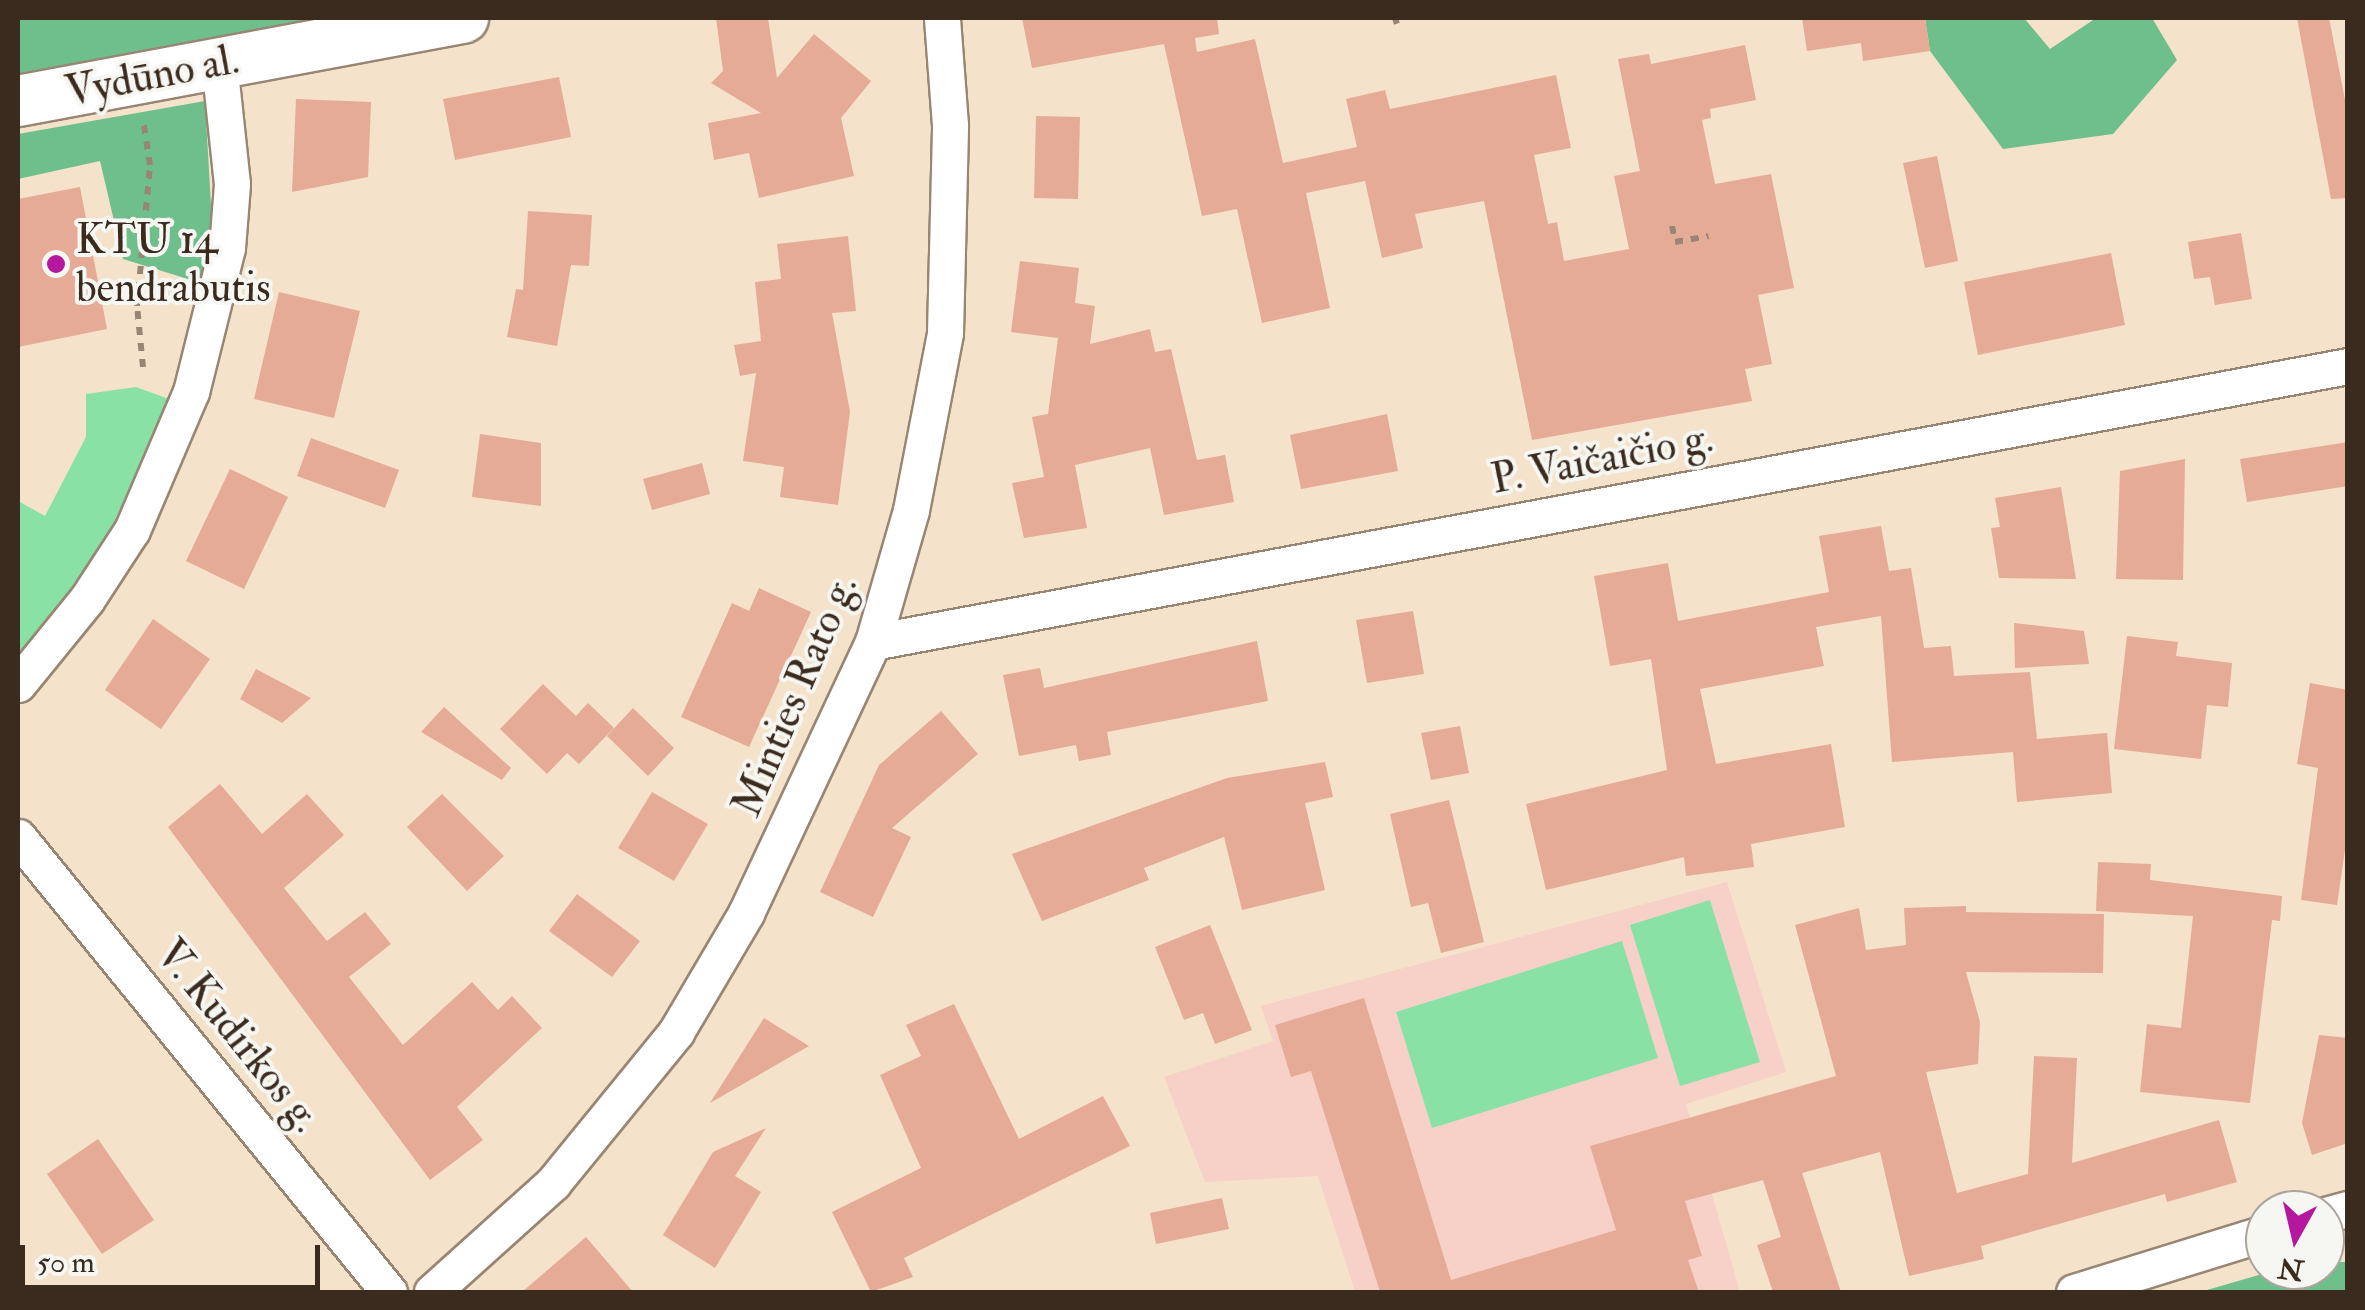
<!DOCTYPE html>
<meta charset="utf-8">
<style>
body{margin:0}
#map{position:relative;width:2365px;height:1310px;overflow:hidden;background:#f4e2ca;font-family:"IM FELL Double Pica",serif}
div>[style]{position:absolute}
.built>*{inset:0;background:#f7d1c8}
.green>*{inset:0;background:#89e1a6}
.forest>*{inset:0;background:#6ebf8b}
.building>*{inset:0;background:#e6ab96}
.path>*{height:6px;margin-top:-3px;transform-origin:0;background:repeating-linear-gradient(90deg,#988674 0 8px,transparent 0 16px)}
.roads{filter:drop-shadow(2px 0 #988674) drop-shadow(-2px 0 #988674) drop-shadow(0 2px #988674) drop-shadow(0 -2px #988674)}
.street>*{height:35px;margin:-17.5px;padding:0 17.5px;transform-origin:17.5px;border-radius:17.5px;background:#fff}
.secondary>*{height:50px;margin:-25px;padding:0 25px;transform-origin:25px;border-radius:25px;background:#fff}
.dots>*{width:28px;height:28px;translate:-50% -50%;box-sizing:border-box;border:5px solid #f6f6f2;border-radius:50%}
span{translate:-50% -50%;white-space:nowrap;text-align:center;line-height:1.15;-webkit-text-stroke:8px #f6f6f2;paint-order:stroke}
.street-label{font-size:42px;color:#3b2a1e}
.poi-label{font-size:42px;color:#3b2a1e}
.left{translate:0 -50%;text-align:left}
.frame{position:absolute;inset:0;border:20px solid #3b2a1e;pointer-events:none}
.north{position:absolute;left:2245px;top:1190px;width:100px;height:100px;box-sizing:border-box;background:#f6f6f2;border:2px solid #aba49d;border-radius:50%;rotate:188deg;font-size:28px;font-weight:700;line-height:40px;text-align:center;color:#3b2a1e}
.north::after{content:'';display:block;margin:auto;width:35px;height:45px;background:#b5179e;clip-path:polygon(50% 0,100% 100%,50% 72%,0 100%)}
.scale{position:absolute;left:20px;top:1245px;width:300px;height:45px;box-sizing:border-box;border:5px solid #3b2a1e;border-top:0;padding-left:12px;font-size:30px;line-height:35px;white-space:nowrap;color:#3b2a1e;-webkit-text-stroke:8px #f6f6f2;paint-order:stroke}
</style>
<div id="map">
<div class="built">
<i style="clip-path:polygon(1727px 882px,1786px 1072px,1686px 1104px,1740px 1292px,1355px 1292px,1318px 1176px,1205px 1182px,1164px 1077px,1273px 1041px,1261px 1006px)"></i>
</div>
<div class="green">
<i style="clip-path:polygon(136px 387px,169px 399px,164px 415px,101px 550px,18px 658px,18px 501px,45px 516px,86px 437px,86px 394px)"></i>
<i style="clip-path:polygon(1710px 900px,1760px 1062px,1680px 1086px,1630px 925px)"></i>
<i style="clip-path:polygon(1622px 941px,1658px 1058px,1432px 1128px,1396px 1012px)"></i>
</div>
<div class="forest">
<i style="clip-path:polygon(18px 18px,347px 18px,18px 79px)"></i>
<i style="clip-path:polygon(1925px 18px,2024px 18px,2050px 49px,2096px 18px,2152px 18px,2177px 60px,2113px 134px,2003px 149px,1930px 51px)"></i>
<i style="clip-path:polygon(205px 101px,212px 223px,201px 283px,123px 259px,100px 161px,18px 179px,18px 134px)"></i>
<i style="clip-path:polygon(2325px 1262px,2347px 1262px,2347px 1292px,2200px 1292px,2276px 1270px,2325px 1270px)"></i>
</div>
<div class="building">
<i style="clip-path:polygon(716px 18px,768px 18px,777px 78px,814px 34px,871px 81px,841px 118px,854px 176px,759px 198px,749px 153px,714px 160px,708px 123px,761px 113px,711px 83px,723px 71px)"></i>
<i style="clip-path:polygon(1022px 18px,1217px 18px,1219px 34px,1195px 38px,1197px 52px,1255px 39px,1283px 163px,1357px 147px,1346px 99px,1385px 90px,1390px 109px,1556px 75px,1571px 148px,1534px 155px,1548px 224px,1557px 222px,1564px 261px,1629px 249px,1614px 176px,1640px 171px,1618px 59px,1649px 54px,1651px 64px,1745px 45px,1756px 100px,1710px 109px,1711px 118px,1702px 120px,1715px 184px,1771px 174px,1794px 288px,1758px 295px,1772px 364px,1745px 369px,1752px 401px,1532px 440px,1484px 201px,1415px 214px,1423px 248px,1382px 258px,1365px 181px,1306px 193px,1330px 308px,1262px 323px,1237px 209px,1202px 216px,1164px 44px,1032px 68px)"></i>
<i style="clip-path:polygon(1802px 18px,1925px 18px,1930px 51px,1863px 61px,1861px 43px,1807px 51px)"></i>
<i style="clip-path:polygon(2297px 18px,2329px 18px,2348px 115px,2348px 198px,2331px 199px)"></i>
<i style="clip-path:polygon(559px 77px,571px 137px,455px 160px,443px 99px)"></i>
<i style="clip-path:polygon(296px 99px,371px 102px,368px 177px,292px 192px)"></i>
<i style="clip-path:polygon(1036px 116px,1080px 117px,1078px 199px,1034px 198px)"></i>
<i style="clip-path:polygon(1937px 156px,1958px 261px,1925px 268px,1903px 163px)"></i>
<i style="clip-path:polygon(80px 187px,107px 329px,18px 347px,18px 199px)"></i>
<i style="clip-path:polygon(528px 211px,592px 215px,589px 266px,571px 265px,557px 346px,507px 337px,516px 289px,523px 290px)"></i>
<i style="clip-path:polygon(2241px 233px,2252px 299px,2215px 305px,2210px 277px,2194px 279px,2188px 242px)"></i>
<i style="clip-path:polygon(848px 236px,856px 311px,832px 313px,850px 412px,838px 505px,780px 497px,784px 467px,743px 461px,756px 373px,740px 376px,734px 345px,761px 341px,755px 282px,781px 279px,777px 244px)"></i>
<i style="clip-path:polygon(2111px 253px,2125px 325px,1978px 355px,1964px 282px)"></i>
<i style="clip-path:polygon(1020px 261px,1079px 268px,1075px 303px,1095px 306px,1090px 344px,1150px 329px,1155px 352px,1171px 349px,1197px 460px,1225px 455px,1234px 502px,1164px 515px,1150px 448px,1075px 465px,1087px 528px,1024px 538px,1012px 483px,1044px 477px,1032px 417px,1048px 414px,1058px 338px,1011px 332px)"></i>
<i style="clip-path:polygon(279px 292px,360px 311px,334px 418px,254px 399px)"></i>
<i style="clip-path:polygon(1387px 414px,1398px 471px,1301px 489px,1290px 435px)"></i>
<i style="clip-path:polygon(480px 434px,541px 443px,541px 506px,472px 497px)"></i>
<i style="clip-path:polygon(311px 438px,399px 470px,385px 508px,297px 476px)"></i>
<i style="clip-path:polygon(2348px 442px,2348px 486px,2247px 502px,2240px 459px)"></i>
<i style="clip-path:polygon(2185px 459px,2183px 580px,2116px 579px,2120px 471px)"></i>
<i style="clip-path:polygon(702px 463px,710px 494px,652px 510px,643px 479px)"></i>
<i style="clip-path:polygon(230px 469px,288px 497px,244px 589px,186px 561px)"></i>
<i style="clip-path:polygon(2061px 487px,2076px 579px,1999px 578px,1991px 528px,2000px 527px,1995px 498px)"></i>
<i style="clip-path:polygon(1881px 526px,1889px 571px,1911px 568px,1924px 648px,1951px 646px,1954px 676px,2030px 672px,2037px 739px,2107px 733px,2112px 793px,2017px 802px,2013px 752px,1892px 762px,1881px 616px,1816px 627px,1824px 666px,1700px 689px,1716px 764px,1831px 744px,1845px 827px,1751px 844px,1754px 867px,1686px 876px,1684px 857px,1546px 890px,1526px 804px,1667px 770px,1651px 659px,1610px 666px,1594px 576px,1668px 563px,1678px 621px,1829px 592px,1819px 536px)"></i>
<i style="clip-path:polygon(759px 588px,811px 612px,749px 747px,681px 717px,732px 603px,749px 611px)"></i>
<i style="clip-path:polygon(1413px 611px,1424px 674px,1367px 683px,1356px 620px)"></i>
<i style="clip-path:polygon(153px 619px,210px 659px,161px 729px,105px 690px)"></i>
<i style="clip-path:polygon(2014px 623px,2084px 631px,2089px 664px,2015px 668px)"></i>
<i style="clip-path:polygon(2127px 636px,2178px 642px,2176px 656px,2232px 663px,2228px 707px,2207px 705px,2201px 759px,2114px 749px)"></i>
<i style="clip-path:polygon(1257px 641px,1268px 701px,1107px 732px,1111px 755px,1079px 761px,1076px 745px,1019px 756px,1003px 675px,1040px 668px,1044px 688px)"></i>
<i style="clip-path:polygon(256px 669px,311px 698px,282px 723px,240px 699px)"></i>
<i style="clip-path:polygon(2310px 683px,2348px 690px,2348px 829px,2337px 905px,2301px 900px,2318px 768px,2297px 764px)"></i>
<i style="clip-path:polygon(543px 684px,576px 716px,588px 703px,614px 728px,579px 764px,567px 753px,547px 774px,500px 729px)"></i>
<i style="clip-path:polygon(444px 707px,511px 768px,502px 780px,421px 732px)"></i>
<i style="clip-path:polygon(633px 708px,674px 748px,648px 776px,607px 736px)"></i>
<i style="clip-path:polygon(941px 711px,978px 754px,892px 828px,911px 837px,873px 917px,820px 892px,879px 765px)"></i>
<i style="clip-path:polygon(1460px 726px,1469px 773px,1431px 780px,1421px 733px)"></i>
<i style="clip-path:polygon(1325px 762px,1333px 797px,1305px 803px,1325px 890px,1242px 910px,1224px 837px,1144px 868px,1149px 880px,1042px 921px,1012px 854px,1227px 778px)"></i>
<i style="clip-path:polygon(220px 784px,262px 834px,307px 794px,344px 835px,284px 888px,327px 941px,365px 912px,391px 944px,349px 977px,403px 1045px,472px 982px,498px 1010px,512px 996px,542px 1028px,457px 1107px,483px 1140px,430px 1180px,168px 827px)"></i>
<i style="clip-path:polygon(652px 792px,708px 824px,674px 881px,618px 848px)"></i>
<i style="clip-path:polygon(442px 794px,504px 856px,467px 891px,407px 827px)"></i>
<i style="clip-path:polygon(1449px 800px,1484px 942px,1441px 953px,1428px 903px,1411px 907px,1390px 814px)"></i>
<i style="clip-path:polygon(2098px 862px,2151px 864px,2150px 880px,2282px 896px,2280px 921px,2272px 920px,2250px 1103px,2140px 1092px,2147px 1024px,2181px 1028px,2193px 916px,2096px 911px)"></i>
<i style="clip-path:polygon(577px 894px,640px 941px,612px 977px,549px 931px)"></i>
<i style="clip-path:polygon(1966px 906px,1966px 912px,2104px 914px,2103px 973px,1966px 972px,1980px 1022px,1978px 1064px,1926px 1072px,1957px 1193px,2028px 1174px,2034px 1056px,2077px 1058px,2072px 1163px,2219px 1120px,2237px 1182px,2167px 1202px,2165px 1194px,1981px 1246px,1984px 1259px,1909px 1276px,1880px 1152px,1802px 1173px,1841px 1292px,1773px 1292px,1757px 1245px,1781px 1237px,1763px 1180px,1685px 1201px,1702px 1256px,1688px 1260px,1699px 1292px,1380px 1292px,1311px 1071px,1291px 1077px,1275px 1025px,1364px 998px,1451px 1280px,1616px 1230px,1590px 1146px,1836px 1076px,1795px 925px,1859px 908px,1866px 950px,1906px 945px,1904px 908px)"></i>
<i style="clip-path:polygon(1210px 925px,1252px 1030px,1215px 1044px,1203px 1013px,1184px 1020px,1155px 947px)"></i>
<i style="clip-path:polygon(954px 1004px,1019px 1139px,1103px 1096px,1130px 1146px,904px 1258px,913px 1277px,871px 1292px,832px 1212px,921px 1168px,880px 1075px,921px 1056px,906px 1025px)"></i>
<i style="clip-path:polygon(764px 1018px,809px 1046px,710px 1103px)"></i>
<i style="clip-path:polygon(2319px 1035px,2348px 1038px,2348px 1143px,2312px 1155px,2302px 1123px)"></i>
<i style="clip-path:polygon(766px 1128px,735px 1176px,761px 1192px,715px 1268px,663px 1235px,713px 1152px)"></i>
<i style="clip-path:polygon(98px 1139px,154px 1220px,102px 1254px,47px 1174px)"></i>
<i style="clip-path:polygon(1222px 1198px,1229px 1229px,1156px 1244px,1150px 1213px)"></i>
<i style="clip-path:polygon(586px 1237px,633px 1292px,522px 1292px)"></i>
</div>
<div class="path">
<i style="left:1395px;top:18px;width:6px;rotate:72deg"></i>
<i style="left:1672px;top:226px;width:16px;rotate:79deg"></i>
<i style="left:1675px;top:242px;width:34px;rotate:-10deg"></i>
<i style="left:143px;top:367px;width:61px;rotate:-95.6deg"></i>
<i style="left:137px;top:306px;width:142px;rotate:-84.7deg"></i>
<i style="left:150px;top:165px;width:47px;rotate:-98.7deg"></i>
</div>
<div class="roads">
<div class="street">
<i style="left:873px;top:642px;width:1501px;rotate:-10.6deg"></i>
<i style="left:18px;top:684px;width:109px;rotate:-50.9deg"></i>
<i style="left:87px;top:599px;width:82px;rotate:-56.9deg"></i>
<i style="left:132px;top:530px;width:150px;rotate:-66.9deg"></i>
<i style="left:191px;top:392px;width:148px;rotate:-76deg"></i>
<i style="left:227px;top:248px;width:64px;rotate:-85.5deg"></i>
<i style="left:232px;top:184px;width:122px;rotate:-96.1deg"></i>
<i style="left:18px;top:837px;width:587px;rotate:50.81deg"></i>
<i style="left:2325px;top:1215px;width:24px;rotate:-15deg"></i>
<i style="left:432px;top:1292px;width:163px;rotate:-42deg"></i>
<i style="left:553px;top:1183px;width:195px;rotate:-50.8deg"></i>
<i style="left:676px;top:1032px;width:138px;rotate:-59.5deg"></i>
<i style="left:746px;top:913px;width:299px;rotate:-64.9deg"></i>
<i style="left:873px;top:642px;width:137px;rotate:-73.9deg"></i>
<i style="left:911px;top:510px;width:180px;rotate:-79.1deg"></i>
<i style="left:945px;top:333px;width:208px;rotate:-88.6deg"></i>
<i style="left:950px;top:125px;width:107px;rotate:-94.3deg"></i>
<i style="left:2074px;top:1292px;width:200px;rotate:-17.2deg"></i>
</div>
<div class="secondary">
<i style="left:18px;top:101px;width:453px;rotate:-10.6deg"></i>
</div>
</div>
<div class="dots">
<i style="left:56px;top:264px;background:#b5179e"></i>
</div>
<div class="street-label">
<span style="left:152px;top:76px;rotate:-11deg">Vydūno al.</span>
<span style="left:1602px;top:459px;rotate:-11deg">P. Vaičaičio g.</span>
<span style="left:795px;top:696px;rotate:-67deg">Minties Rato g.</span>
<span style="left:238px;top:1036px;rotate:51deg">V. Kudirkos g.</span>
</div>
<div class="poi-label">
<span class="left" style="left:76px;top:264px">KTU 14<br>bendrabutis</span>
</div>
<div class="frame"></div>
<div class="north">N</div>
<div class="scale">50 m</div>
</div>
